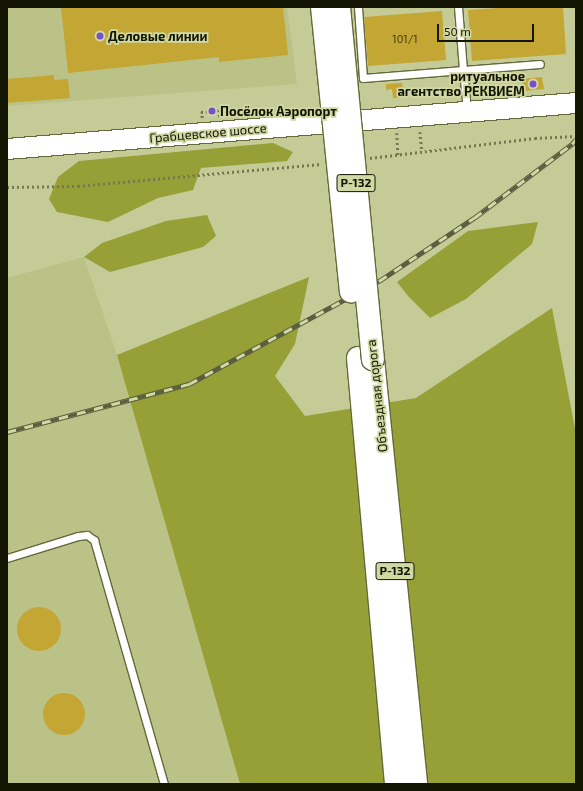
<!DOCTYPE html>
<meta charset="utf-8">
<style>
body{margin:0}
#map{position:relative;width:583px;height:791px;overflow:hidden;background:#c4cb97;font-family:"Exo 2",sans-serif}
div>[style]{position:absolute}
.built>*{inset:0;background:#bac287}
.green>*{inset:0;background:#96a037}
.building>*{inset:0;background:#c3a633}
.round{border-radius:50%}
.path>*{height:2.5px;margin-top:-1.25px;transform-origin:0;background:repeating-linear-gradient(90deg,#737853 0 2px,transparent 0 5px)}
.roads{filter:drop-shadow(1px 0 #636938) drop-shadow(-1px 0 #636938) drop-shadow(0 1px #636938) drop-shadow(0 -1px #636938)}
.lane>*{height:7px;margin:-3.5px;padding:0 3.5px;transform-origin:3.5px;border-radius:3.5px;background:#fff}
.secondary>*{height:20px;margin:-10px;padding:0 10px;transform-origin:10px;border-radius:10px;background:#fff}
.highway>*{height:22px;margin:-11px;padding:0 11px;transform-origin:11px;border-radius:11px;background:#fff}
.rail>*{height:4.5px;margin-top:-2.25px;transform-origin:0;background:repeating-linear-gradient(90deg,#d0d8a3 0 9px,#5b5f3f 0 18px);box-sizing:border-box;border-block:1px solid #5b5f3f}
.bridges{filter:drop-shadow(1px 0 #636938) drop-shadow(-1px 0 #636938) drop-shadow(0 1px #636938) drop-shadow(0 -1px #636938)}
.highway-bridge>*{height:22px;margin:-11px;padding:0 11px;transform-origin:11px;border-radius:11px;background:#fff}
.dots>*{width:11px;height:11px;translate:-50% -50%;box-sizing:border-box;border:2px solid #d0d8a3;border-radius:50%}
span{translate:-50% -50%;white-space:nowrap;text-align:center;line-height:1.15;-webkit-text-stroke:3.5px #d0d8a3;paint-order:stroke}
.number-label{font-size:11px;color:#3f390f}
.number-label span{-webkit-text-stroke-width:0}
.shield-label span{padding:1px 3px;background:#d0d8a3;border:1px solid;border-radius:3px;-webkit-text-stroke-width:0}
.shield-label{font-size:12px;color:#131503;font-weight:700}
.poi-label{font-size:13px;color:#131503;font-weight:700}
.left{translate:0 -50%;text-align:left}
.right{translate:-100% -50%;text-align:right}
.street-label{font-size:13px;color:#131503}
.frame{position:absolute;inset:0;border:8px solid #131503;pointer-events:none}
.scale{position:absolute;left:437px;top:24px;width:97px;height:18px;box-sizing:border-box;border:2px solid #131503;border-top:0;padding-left:5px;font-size:12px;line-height:14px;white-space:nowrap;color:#131503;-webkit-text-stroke:3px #d0d8a3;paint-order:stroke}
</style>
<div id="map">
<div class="built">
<i style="clip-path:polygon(7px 7px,287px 7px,297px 84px,7px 106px)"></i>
<i style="clip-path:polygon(84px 257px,117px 355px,240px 784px,7px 784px,7px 278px)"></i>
</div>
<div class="green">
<i style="clip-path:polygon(273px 143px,293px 152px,287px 161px,201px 168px,193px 190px,158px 198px,108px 222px,57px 212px,49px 199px,58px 177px,79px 161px)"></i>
<i style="clip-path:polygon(207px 215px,216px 236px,203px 247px,110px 272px,84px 257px,102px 243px,166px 221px)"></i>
<i style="clip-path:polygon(538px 222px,532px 244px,466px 299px,430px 318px,408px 296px,397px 282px,468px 231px)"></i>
<i style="clip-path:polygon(309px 277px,295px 344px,275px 376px,305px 416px,416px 398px,552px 308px,576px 434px,576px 784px,240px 784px,117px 355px)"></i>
</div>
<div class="building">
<i style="clip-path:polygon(61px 7px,283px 7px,288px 55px,219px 62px,219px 57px,68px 73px)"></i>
<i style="clip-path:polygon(515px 7px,563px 7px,566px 54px,472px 61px,468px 10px)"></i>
<i style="clip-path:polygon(442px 11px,446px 60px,368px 66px,364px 17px)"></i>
<i style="clip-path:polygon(54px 75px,54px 80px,68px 79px,70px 98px,7px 103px,7px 79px)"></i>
<i style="clip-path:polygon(542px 77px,544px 89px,523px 91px,522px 79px)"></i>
<i style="clip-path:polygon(402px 83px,404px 97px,393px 98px,392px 89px,386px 90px,386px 84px)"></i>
<i class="round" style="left:17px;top:607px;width:44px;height:44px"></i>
<i class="round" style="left:43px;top:693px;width:42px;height:42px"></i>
</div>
<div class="path">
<i style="left:202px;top:118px;width:6px;rotate:-99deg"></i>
<i style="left:201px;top:112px;width:18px;rotate:-6deg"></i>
<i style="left:219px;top:110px;width:7px;rotate:82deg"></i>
<i style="left:420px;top:132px;width:20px;rotate:84deg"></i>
<i style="left:397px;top:133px;width:22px;rotate:87deg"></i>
<i style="left:370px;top:158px;width:166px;rotate:-6.9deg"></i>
<i style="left:535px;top:138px;width:41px;rotate:-2.8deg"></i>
<i style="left:7px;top:187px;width:71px;rotate:-0.8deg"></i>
<i style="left:78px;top:186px;width:244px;rotate:-5.2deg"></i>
</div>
<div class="roads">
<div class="lane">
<i style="left:358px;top:7px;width:71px;rotate:86deg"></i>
<i style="left:363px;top:78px;width:100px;rotate:-4.6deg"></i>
<i style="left:463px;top:70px;width:63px;rotate:-94.5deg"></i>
<i style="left:467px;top:110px;width:40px;rotate:-95.7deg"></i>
<i style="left:463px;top:70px;width:77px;rotate:-4.5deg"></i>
<i style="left:7px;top:558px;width:74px;rotate:-17.2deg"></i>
<i style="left:78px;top:536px;width:9px;rotate:-6deg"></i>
<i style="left:87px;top:535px;width:9px;rotate:36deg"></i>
<i style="left:94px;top:540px;width:254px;rotate:74deg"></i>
</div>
<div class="secondary">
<i style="left:7px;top:149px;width:571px;rotate:-4.62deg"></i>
</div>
<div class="highway">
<i style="left:358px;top:358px;width:428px;rotate:84.9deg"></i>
<i style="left:373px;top:359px;width:427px;rotate:84.2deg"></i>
</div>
</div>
<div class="rail">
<i style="left:7px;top:432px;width:188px;rotate:-14.8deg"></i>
<i style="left:189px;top:384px;width:216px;rotate:-28.5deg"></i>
<i style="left:379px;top:281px;width:114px;rotate:-33.6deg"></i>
<i style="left:474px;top:218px;width:123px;rotate:-37.1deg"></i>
<i style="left:572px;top:144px;width:6px;rotate:-51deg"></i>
</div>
<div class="bridges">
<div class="highway-bridge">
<i style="left:322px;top:7px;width:286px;rotate:84.2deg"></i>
<i style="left:339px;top:7px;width:354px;rotate:84.5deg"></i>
</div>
</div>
<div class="dots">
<i style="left:100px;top:36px;background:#7750c9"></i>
<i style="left:533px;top:84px;background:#7750c9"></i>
<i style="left:212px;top:111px;background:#7750c9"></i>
</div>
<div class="number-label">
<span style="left:405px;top:39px">101/1</span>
</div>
<div class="shield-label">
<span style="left:356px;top:183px">Р-132</span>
<span style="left:395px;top:571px">Р-132</span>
</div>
<div class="poi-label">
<span class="left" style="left:108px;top:36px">Деловые линии</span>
<span class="right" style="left:525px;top:84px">ритуальное<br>агентство РЕКВИЕМ</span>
<span class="left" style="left:220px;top:111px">Посёлок Аэропорт</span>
</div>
<div class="street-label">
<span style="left:208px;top:133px;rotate:-5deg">Грабцевское шоссе</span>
<span style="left:377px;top:396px;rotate:-96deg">Объездная дорога</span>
</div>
<div class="frame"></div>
<div class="scale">50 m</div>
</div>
